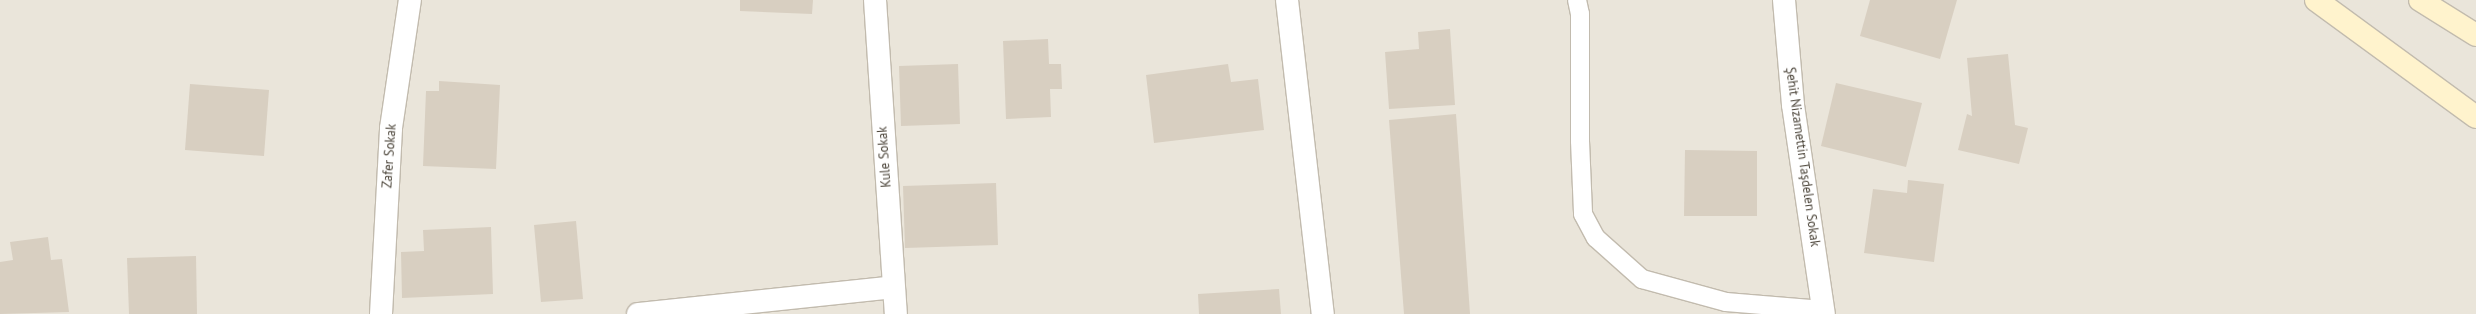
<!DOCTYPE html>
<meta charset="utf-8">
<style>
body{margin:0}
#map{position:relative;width:2476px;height:314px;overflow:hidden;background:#f6f3ec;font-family:"PT Sans",sans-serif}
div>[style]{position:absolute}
.residential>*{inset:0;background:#eae5da}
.building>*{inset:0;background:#d8cfc1}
.roads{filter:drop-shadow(1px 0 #c2bbae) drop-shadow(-1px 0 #c2bbae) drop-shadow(0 1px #c2bbae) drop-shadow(0 -1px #c2bbae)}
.service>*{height:18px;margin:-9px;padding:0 9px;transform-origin:9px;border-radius:9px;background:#fff}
.minor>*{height:22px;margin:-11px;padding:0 11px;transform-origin:11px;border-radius:11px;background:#fff}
.secondary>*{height:22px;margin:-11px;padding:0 11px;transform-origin:11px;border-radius:11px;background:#fff3cd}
span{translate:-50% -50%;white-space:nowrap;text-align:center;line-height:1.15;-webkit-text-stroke:3px #fff;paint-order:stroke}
.street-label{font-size:13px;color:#4b4439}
</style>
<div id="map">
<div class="residential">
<i style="clip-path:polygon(0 0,2476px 0,2476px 314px,0 314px)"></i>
</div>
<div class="building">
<i style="clip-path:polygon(740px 0,813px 0,812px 14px,740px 11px)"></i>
<i style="clip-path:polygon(1870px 0,1957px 0,1940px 59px,1860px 36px)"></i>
<i style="clip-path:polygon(1450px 29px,1455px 105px,1389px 109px,1385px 52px,1419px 49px,1418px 32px)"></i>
<i style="clip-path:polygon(1048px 39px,1049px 64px,1061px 64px,1062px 89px,1050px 89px,1051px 117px,1006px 119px,1003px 41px)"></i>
<i style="clip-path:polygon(2008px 54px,2015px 125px,2028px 128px,2019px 164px,1958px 150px,1967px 114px,1972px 116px,1967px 58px)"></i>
<i style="clip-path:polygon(958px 64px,960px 124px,901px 126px,899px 66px)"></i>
<i style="clip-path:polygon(1228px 64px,1231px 82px,1258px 79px,1264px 130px,1154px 143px,1146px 75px)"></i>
<i style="clip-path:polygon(439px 81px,500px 85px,496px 169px,423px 166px,426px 91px,439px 91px)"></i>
<i style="clip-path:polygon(1836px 83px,1922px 103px,1906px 167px,1821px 146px)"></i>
<i style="clip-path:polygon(190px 84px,269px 90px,264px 156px,185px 150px)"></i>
<i style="clip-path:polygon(1456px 114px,1470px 314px,1404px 314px,1389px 120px)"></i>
<i style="clip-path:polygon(1685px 150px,1757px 151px,1757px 216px,1684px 216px)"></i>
<i style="clip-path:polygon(1908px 180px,1944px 184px,1934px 262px,1864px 253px,1873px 189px,1907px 193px)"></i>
<i style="clip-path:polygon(996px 183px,998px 245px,905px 248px,903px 186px)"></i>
<i style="clip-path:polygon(576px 221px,583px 299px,541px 302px,534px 225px)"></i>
<i style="clip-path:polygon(491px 227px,493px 294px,402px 298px,401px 252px,424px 251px,423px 230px)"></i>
<i style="clip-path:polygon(48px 237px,51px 260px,62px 259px,69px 312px,0 314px,0 262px,13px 260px,10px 242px)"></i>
<i style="clip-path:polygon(196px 256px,197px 314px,129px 314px,127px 258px)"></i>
<i style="clip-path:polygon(1279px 289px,1281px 314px,1199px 314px,1198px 294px)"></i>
</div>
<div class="roads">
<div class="service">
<i style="left:1577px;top:0;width:14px;rotate:78deg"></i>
<i style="left:1580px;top:14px;width:127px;rotate:90deg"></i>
<i style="left:1580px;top:141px;width:73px;rotate:87.6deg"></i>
<i style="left:1583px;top:214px;width:27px;rotate:62deg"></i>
<i style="left:1596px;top:238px;width:62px;rotate:41.7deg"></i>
<i style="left:1642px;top:279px;width:87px;rotate:15.3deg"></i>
<i style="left:1726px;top:302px;width:97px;rotate:4.7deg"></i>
</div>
<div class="minor">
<i style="left:875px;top:0;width:315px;rotate:86.2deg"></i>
<i style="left:1287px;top:0;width:316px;rotate:83.5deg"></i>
<i style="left:1784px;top:0;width:105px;rotate:85.1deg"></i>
<i style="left:1793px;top:105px;width:211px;rotate:81.6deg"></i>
<i style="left:381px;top:314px;width:186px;rotate:-86.9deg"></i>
<i style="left:391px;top:128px;width:129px;rotate:-81.6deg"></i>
<i style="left:638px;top:314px;width:256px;rotate:-6deg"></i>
</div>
<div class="secondary">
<i style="left:2316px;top:0;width:198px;rotate:36.2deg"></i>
<i style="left:2420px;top:0;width:66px;rotate:32deg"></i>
</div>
</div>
<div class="street-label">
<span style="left:390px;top:156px;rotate:-86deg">Zafer Sokak</span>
<span style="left:885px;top:157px;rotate:-94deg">Kule Sokak</span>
<span style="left:1802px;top:157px;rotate:82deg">Şehit Nizamettin Taşdelen Sokak</span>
</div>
</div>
